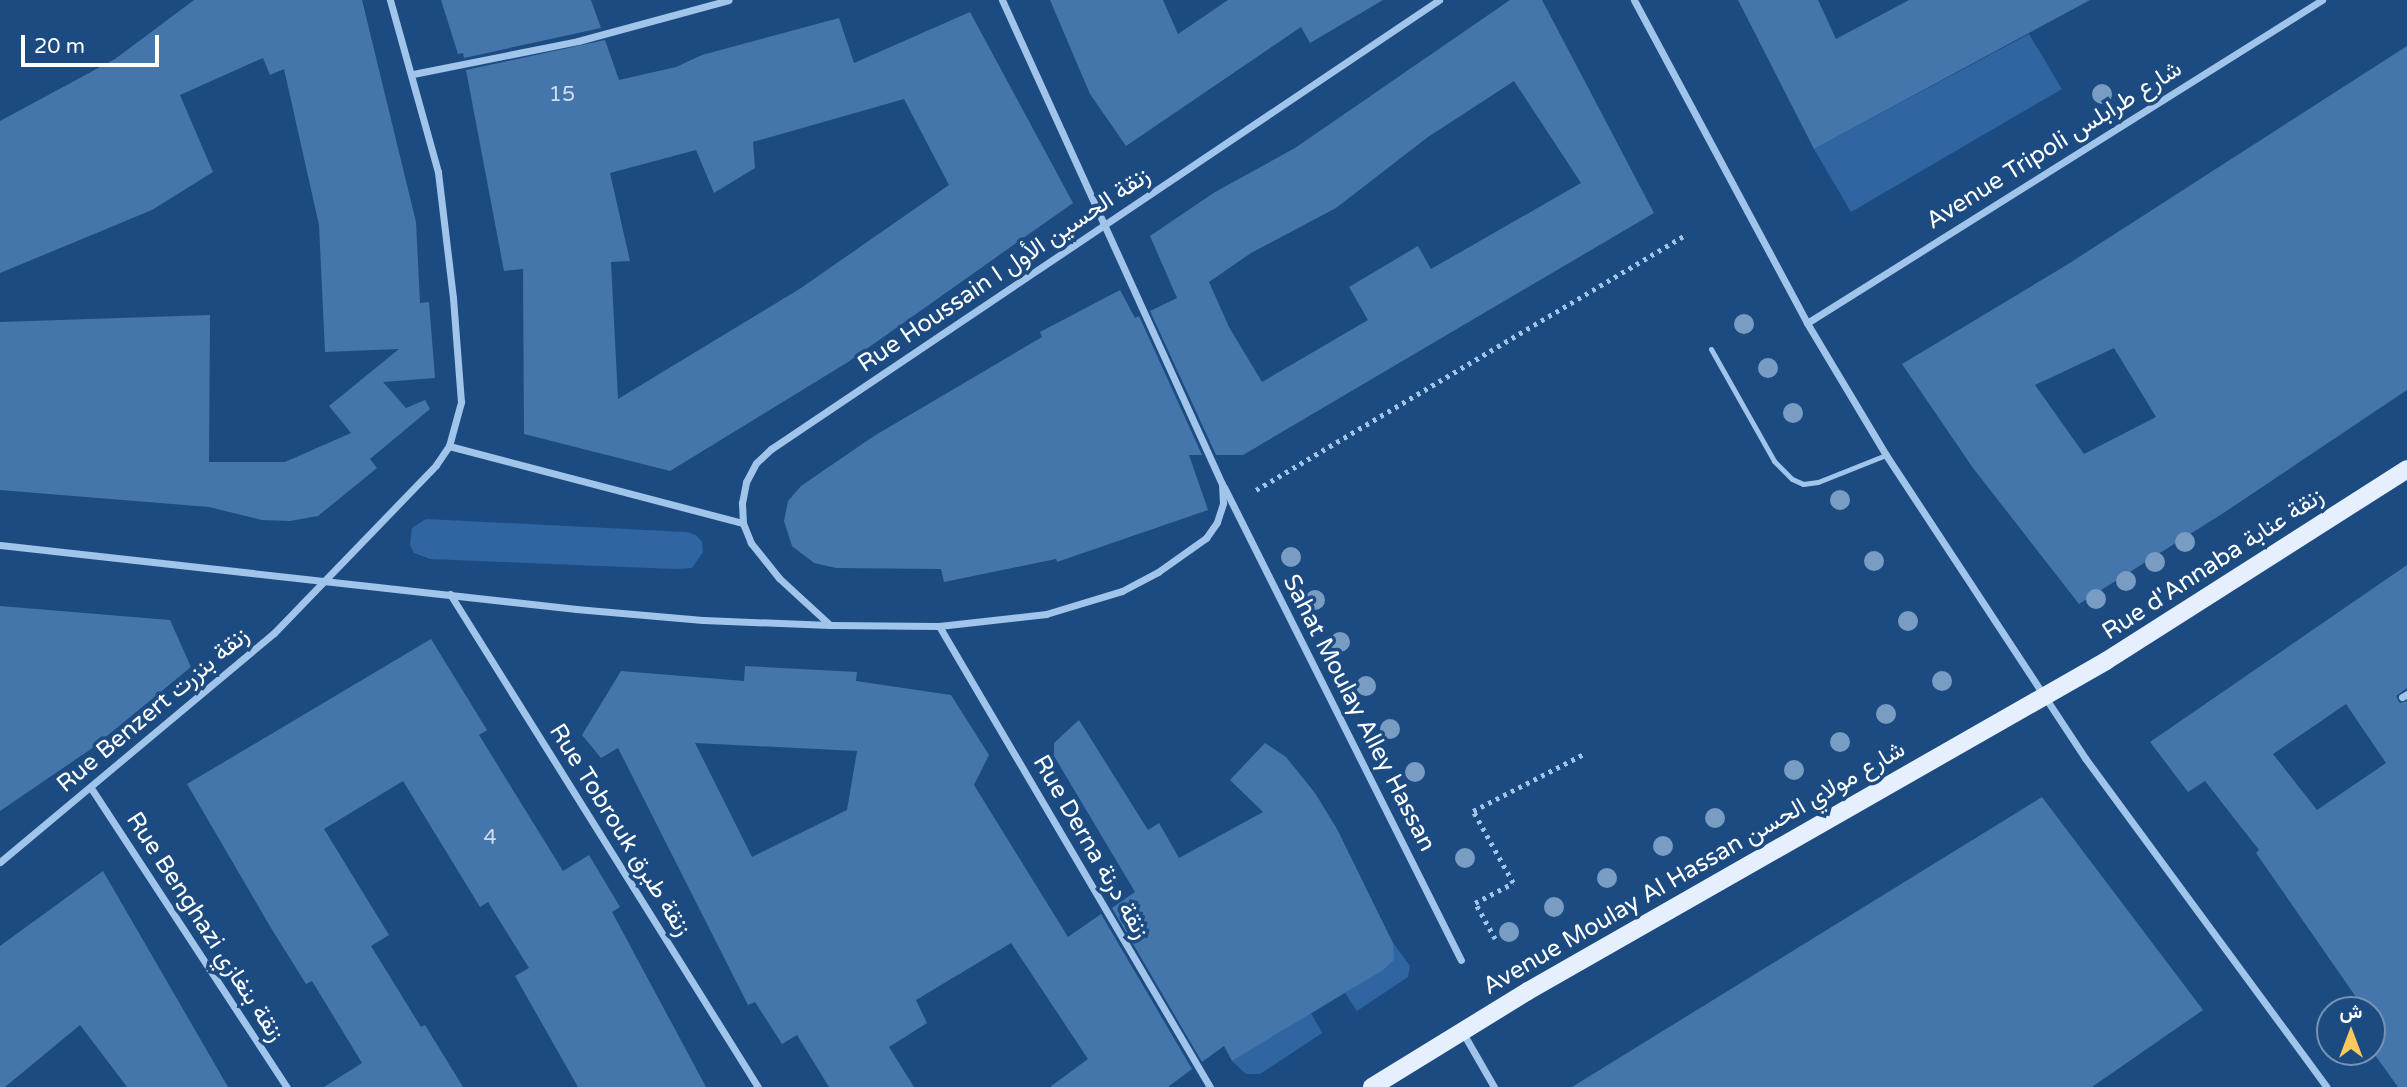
<!DOCTYPE html>
<meta charset="utf-8">
<style>
body{margin:0}
#map{position:relative;width:2407px;height:1087px;overflow:hidden;background:#1c4b82;font-family:"Varela Round",Vazirmatn,sans-serif}
div>[style]{position:absolute}
.green>*{inset:0;background:#2f65a1}
.building>*{inset:0;background:#4475ab}
.path>*{height:4.5px;margin-top:-2.25px;transform-origin:0;background:repeating-linear-gradient(90deg,#a1c4ea 0 3.5px,transparent 0 8.5px)}
.lane>*{height:5px;margin:-2.5px;padding:0 2.5px;transform-origin:2.5px;border-radius:2.5px;background:#a1c4ea}
.street>*{height:7px;margin:-3.5px;padding:0 3.5px;transform-origin:3.5px;border-radius:3.5px;background:#a1c4ea}
.primary>*{height:18px;margin:-9px;padding:0 9px;transform-origin:9px;border-radius:9px;background:#e5effe}
.trees>*{width:20px;height:20px;margin:-10px;border-radius:50%;background:#799cc3}
span{translate:-50% -50%;white-space:nowrap;text-align:center;line-height:1.15;-webkit-text-stroke:7px #1c4b82;paint-order:stroke}
.number-label{font-size:21px;color:#d0dcea}
.number-label span{-webkit-text-stroke-width:0}
.street-label{font-size:24px;color:#fff}
.north{position:absolute;left:2316px;top:996px;width:70px;height:70px;box-sizing:border-box;background:#1c4b82;border:2px solid #7793b4;border-radius:50%;rotate:0deg;font-size:19px;font-weight:700;line-height:28px;text-align:center;color:#fff}
.north::after{content:'';display:block;margin:auto;width:24px;height:32px;background:#fbc95e;clip-path:polygon(50% 0,100% 100%,50% 72%,0 100%)}
.scale{position:absolute;left:21px;top:35px;width:138px;height:32px;box-sizing:border-box;border:4px solid #fff;border-top:0;padding-left:9px;font-size:21px;line-height:24px;white-space:nowrap;color:#fff;-webkit-text-stroke:5px #1c4b82;paint-order:stroke}
</style>
<div id="map">
<div class="green">
<i style="clip-path:polygon(2029px 34px,2062px 89px,1851px 212px,1814px 149px)"></i>
<i style="clip-path:polygon(426px 519px,687px 532px,696px 535px,702px 542px,703px 552px,692px 568px,675px 569px,430px 559px,414px 553px,410px 545px,412px 528px)"></i>
<i style="clip-path:polygon(1393px 943px,1410px 966px,1408px 977px,1357px 1011px,1345px 993px,1392px 962px)"></i>
<i style="clip-path:polygon(1311px 1013px,1322px 1033px,1260px 1074px,1246px 1074px,1232px 1061px)"></i>
</div>
<div class="building">
<i style="clip-path:polygon(194px 0,362px 0,416px 222px,420px 303px,429px 302px,435px 378px,383px 382px,406px 408px,425px 400px,430px 409px,370px 459px,377px 468px,318px 516px,290px 521px,262px 520px,209px 507px,0 490px,0 322px,210px 315px,209px 462px,285px 462px,351px 433px,329px 406px,399px 349px,325px 352px,319px 225px,284px 69px,270px 75px,263px 58px,180px 95px,213px 172px,152px 210px,0 273px,0 121px,115px 59px)"></i>
<i style="clip-path:polygon(441px 0,591px 0,601px 28px,464px 58px,463px 53px,458px 54px)"></i>
<i style="clip-path:polygon(1050px 0,1163px 0,1178px 34px,1228px 0,1383px 0,1310px 43px,1301px 27px,1126px 146px,1090px 94px)"></i>
<i style="clip-path:polygon(evenodd,1510px 0,1542px 0,1654px 213px,1243px 455px,1216px 455px,1150px 311px,1177px 298px,1150px 236px,1215px 192px,1295px 148px,1510px 0,1514px 81px,1581px 183px,1431px 269px,1418px 246px,1349px 287px,1368px 320px,1262px 382px,1229px 327px,1209px 282px,1251px 253px,1336px 208px,1428px 137px,1514px 81px)"></i>
<i style="clip-path:polygon(1738px 0,1818px 0,1836px 39px,1909px 0,2090px 0,1814px 149px)"></i>
<i style="clip-path:polygon(evenodd,970px 12px,1073px 203px,848px 362px,670px 471px,524px 434px,523px 269px,504px 271px,466px 70px,605px 40px,619px 80px,676px 67px,702px 55px,839px 18px,854px 63px,970px 12px,904px 99px,949px 185px,801px 288px,618px 399px,611px 262px,630px 261px,610px 173px,696px 150px,714px 193px,755px 168px,753px 142px,904px 99px)"></i>
<i style="clip-path:polygon(evenodd,2407px 46px,2407px 390px,2225px 512px,2079px 604px,1973px 468px,1902px 364px,2065px 266px,2407px 46px,2114px 348px,2156px 417px,2084px 454px,2035px 385px,2114px 348px)"></i>
<i style="clip-path:polygon(1120px 290px,1135px 318px,1139px 316px,1202px 455px,1189px 455px,1208px 510px,1057px 562px,1056px 559px,944px 582px,941px 569px,836px 568px,814px 563px,792px 546px,784px 521px,788px 501px,801px 486px,874px 436px,1042px 337px,1040px 332px)"></i>
<i style="clip-path:polygon(evenodd,2407px 565px,2407px 688px,2396px 696px,2400px 703px,2407px 701px,2407px 1087px,2398px 1087px,2372px 1051px,2372px 1010px,2365px 1010px,2256px 853px,2259px 850px,2205px 781px,2188px 792px,2150px 742px,2407px 565px,2346px 704px,2386px 763px,2317px 810px,2273px 754px,2346px 704px)"></i>
<i style="clip-path:polygon(0 606px,170px 620px,191px 667px,91px 749px,0 811px)"></i>
<i style="clip-path:polygon(431px 639px,487px 730px,479px 735px,563px 871px,589px 855px,620px 907px,612px 912px,706px 1087px,578px 1087px,515px 976px,529px 968px,488px 902px,480px 907px,403px 781px,324px 829px,389px 935px,371px 946px,421px 1027px,425px 1025px,463px 1087px,324px 1087px,362px 1063px,312px 981px,306px 984px,271px 928px,187px 784px)"></i>
<i style="clip-path:polygon(evenodd,745px 666px,857px 672px,856px 681px,951px 695px,989px 755px,974px 785px,1068px 937px,1101px 914px,1192px 1069px,1168px 1087px,1050px 1087px,1088px 1059px,1011px 943px,916px 1000px,927px 1023px,889px 1047px,914px 1087px,829px 1087px,797px 1035px,782px 1044px,755px 1002px,748px 1005px,618px 748px,601px 758px,582px 735px,621px 671px,744px 681px,745px 666px,695px 743px,857px 751px,847px 810px,752px 857px,695px 743px)"></i>
<i style="clip-path:polygon(1079px 720px,1148px 830px,1159px 823px,1179px 858px,1263px 812px,1230px 780px,1265px 743px,1286px 757px,1315px 793px,1337px 829px,1393px 943px,1394px 960px,1383px 970px,1232px 1061px,1224px 1046px,1202px 1062px,1112px 908px,1135px 892px,1054px 756px,1054px 743px)"></i>
<i style="clip-path:polygon(2042px 797px,2203px 1010px,2092px 1087px,1572px 1087px)"></i>
<i style="clip-path:polygon(103px 871px,158px 966px,228px 1087px,127px 1087px,80px 1025px,5px 1087px,0 1087px,0 946px)"></i>
</div>
<div class="path">
<i style="left:1256px;top:490px;width:499px;rotate:-30.7deg"></i>
<i style="left:1495px;top:939px;width:41px;rotate:-119.1deg"></i>
<i style="left:1475px;top:903px;width:43px;rotate:-27.8deg"></i>
<i style="left:1513px;top:883px;width:82px;rotate:-119.1deg"></i>
<i style="left:1473px;top:811px;width:125px;rotate:-27.2deg"></i>
</div>
<div class="lane">
<i style="left:1711px;top:349px;width:129px;rotate:60.6deg"></i>
<i style="left:1774px;top:461px;width:25px;rotate:45deg"></i>
<i style="left:1792px;top:479px;width:12px;rotate:24deg"></i>
<i style="left:1803px;top:484px;width:15px;rotate:-8deg"></i>
<i style="left:1818px;top:482px;width:73px;rotate:-21.7deg"></i>
</div>
<div class="street">
<i style="left:1634px;top:0;width:366px;rotate:61.8deg"></i>
<i style="left:1807px;top:323px;width:154px;rotate:59.1deg"></i>
<i style="left:1886px;top:455px;width:363px;rotate:56.7deg"></i>
<i style="left:2085px;top:758px;width:408px;rotate:53.7deg"></i>
<i style="left:413px;top:74px;width:168px;rotate:-11.3deg"></i>
<i style="left:578px;top:41px;width:156px;rotate:-15.2deg"></i>
<i style="left:1807px;top:323px;width:608px;rotate:-32.1deg"></i>
<i style="left:449px;top:446px;width:304px;rotate:14.7deg"></i>
<i style="left:1224px;top:487px;width:529px;rotate:63.39deg"></i>
<i style="left:0;top:545px;width:580px;rotate:6.34deg"></i>
<i style="left:576px;top:609px;width:127px;rotate:5deg"></i>
<i style="left:703px;top:620px;width:127px;rotate:2.3deg"></i>
<i style="left:830px;top:625px;width:109px;rotate:0.5deg"></i>
<i style="left:939px;top:626px;width:108px;rotate:-6.4deg"></i>
<i style="left:1046px;top:614px;width:79px;rotate:-16.8deg"></i>
<i style="left:1122px;top:591px;width:41px;rotate:-27.8deg"></i>
<i style="left:1158px;top:572px;width:59px;rotate:-35.3deg"></i>
<i style="left:1206px;top:538px;width:19px;rotate:-55deg"></i>
<i style="left:1217px;top:522px;width:20px;rotate:-72deg"></i>
<i style="left:1223px;top:503px;width:19px;rotate:-93deg"></i>
<i style="left:1222px;top:484px;width:532px;rotate:-114.44deg"></i>
<i style="left:450px;top:594px;width:581px;rotate:58.01deg"></i>
<i style="left:829px;top:624px;width:68px;rotate:-137.4deg"></i>
<i style="left:779px;top:578px;width:45px;rotate:-128.7deg"></i>
<i style="left:751px;top:543px;width:22px;rotate:-112deg"></i>
<i style="left:743px;top:523px;width:20px;rotate:-93deg"></i>
<i style="left:742px;top:503px;width:21px;rotate:-79deg"></i>
<i style="left:746px;top:482px;width:21px;rotate:-62deg"></i>
<i style="left:756px;top:463px;width:21px;rotate:-43deg"></i>
<i style="left:771px;top:449px;width:805px;rotate:-33.91deg"></i>
<i style="left:939px;top:626px;width:535px;rotate:59.55deg"></i>
<i style="left:2402px;top:697px;width:6px;rotate:-31deg"></i>
<i style="left:91px;top:788px;width:358px;rotate:56.8deg"></i>
<i style="left:0;top:862px;width:357px;rotate:-39.9deg"></i>
<i style="left:274px;top:633px;width:233px;rotate:-46deg"></i>
<i style="left:436px;top:465px;width:23px;rotate:-56deg"></i>
<i style="left:449px;top:446px;width:46px;rotate:-74.7deg"></i>
<i style="left:461px;top:402px;width:104px;rotate:-94.4deg"></i>
<i style="left:453px;top:298px;width:127px;rotate:-96.8deg"></i>
<i style="left:438px;top:172px;width:179px;rotate:-105.6deg"></i>
<i style="left:1463px;top:1033px;width:62px;rotate:60.1deg"></i>
</div>
<div class="primary">
<i style="left:1372px;top:1087px;width:183px;rotate:-31.6deg"></i>
<i style="left:1528px;top:991px;width:666px;rotate:-29.72deg"></i>
<i style="left:2106px;top:661px;width:357px;rotate:-32.5deg"></i>
</div>
<div class="trees">
<i style="left:2102px;top:94px"></i>
<i style="left:1744px;top:324px"></i>
<i style="left:1768px;top:368px"></i>
<i style="left:1793px;top:413px"></i>
<i style="left:1840px;top:500px"></i>
<i style="left:2185px;top:542px"></i>
<i style="left:1291px;top:557px"></i>
<i style="left:1874px;top:561px"></i>
<i style="left:2155px;top:562px"></i>
<i style="left:2126px;top:581px"></i>
<i style="left:2096px;top:599px"></i>
<i style="left:1315px;top:600px"></i>
<i style="left:1908px;top:621px"></i>
<i style="left:1340px;top:642px"></i>
<i style="left:1942px;top:681px"></i>
<i style="left:1366px;top:686px"></i>
<i style="left:1886px;top:714px"></i>
<i style="left:1390px;top:729px"></i>
<i style="left:1840px;top:742px"></i>
<i style="left:1794px;top:770px"></i>
<i style="left:1415px;top:772px"></i>
<i style="left:1715px;top:818px"></i>
<i style="left:1663px;top:846px"></i>
<i style="left:1465px;top:858px"></i>
<i style="left:1607px;top:878px"></i>
<i style="left:1554px;top:907px"></i>
<i style="left:1509px;top:932px"></i>
</div>
<div class="number-label">
<span style="left:562px;top:95px">15</span>
<span style="left:490px;top:838px">4</span>
</div>
<div class="street-label">
<span style="left:2054px;top:145px;rotate:-32deg">Avenue Tripoli شارع طرابلس</span>
<span style="left:1004px;top:270px;rotate:-34deg">Rue Houssain I زنقة الحسين الأول</span>
<span style="left:2213px;top:564px;rotate:-33deg">Rue d'Annaba زنقة عنابة</span>
<span style="left:153px;top:710px;rotate:-40deg">Rue Benzert زنقة بنزرت</span>
<span style="left:1359px;top:713px;rotate:63deg">Sahat Moulay Alley Hassan</span>
<span style="left:620px;top:830px;rotate:58deg">Rue Tobrouk زنقة طبرق</span>
<span style="left:1091px;top:847px;rotate:60deg">Rue Derna زنقة درنة</span>
<span style="left:1694px;top:868px;rotate:-30deg">Avenue Moulay Al Hassan شارع مولاي الحسن</span>
<span style="left:205px;top:927px;rotate:57deg">Rue Benghazi زنقة بنغازي</span>
</div>
<div class="north">ش</div>
<div class="scale">20 m</div>
</div>
